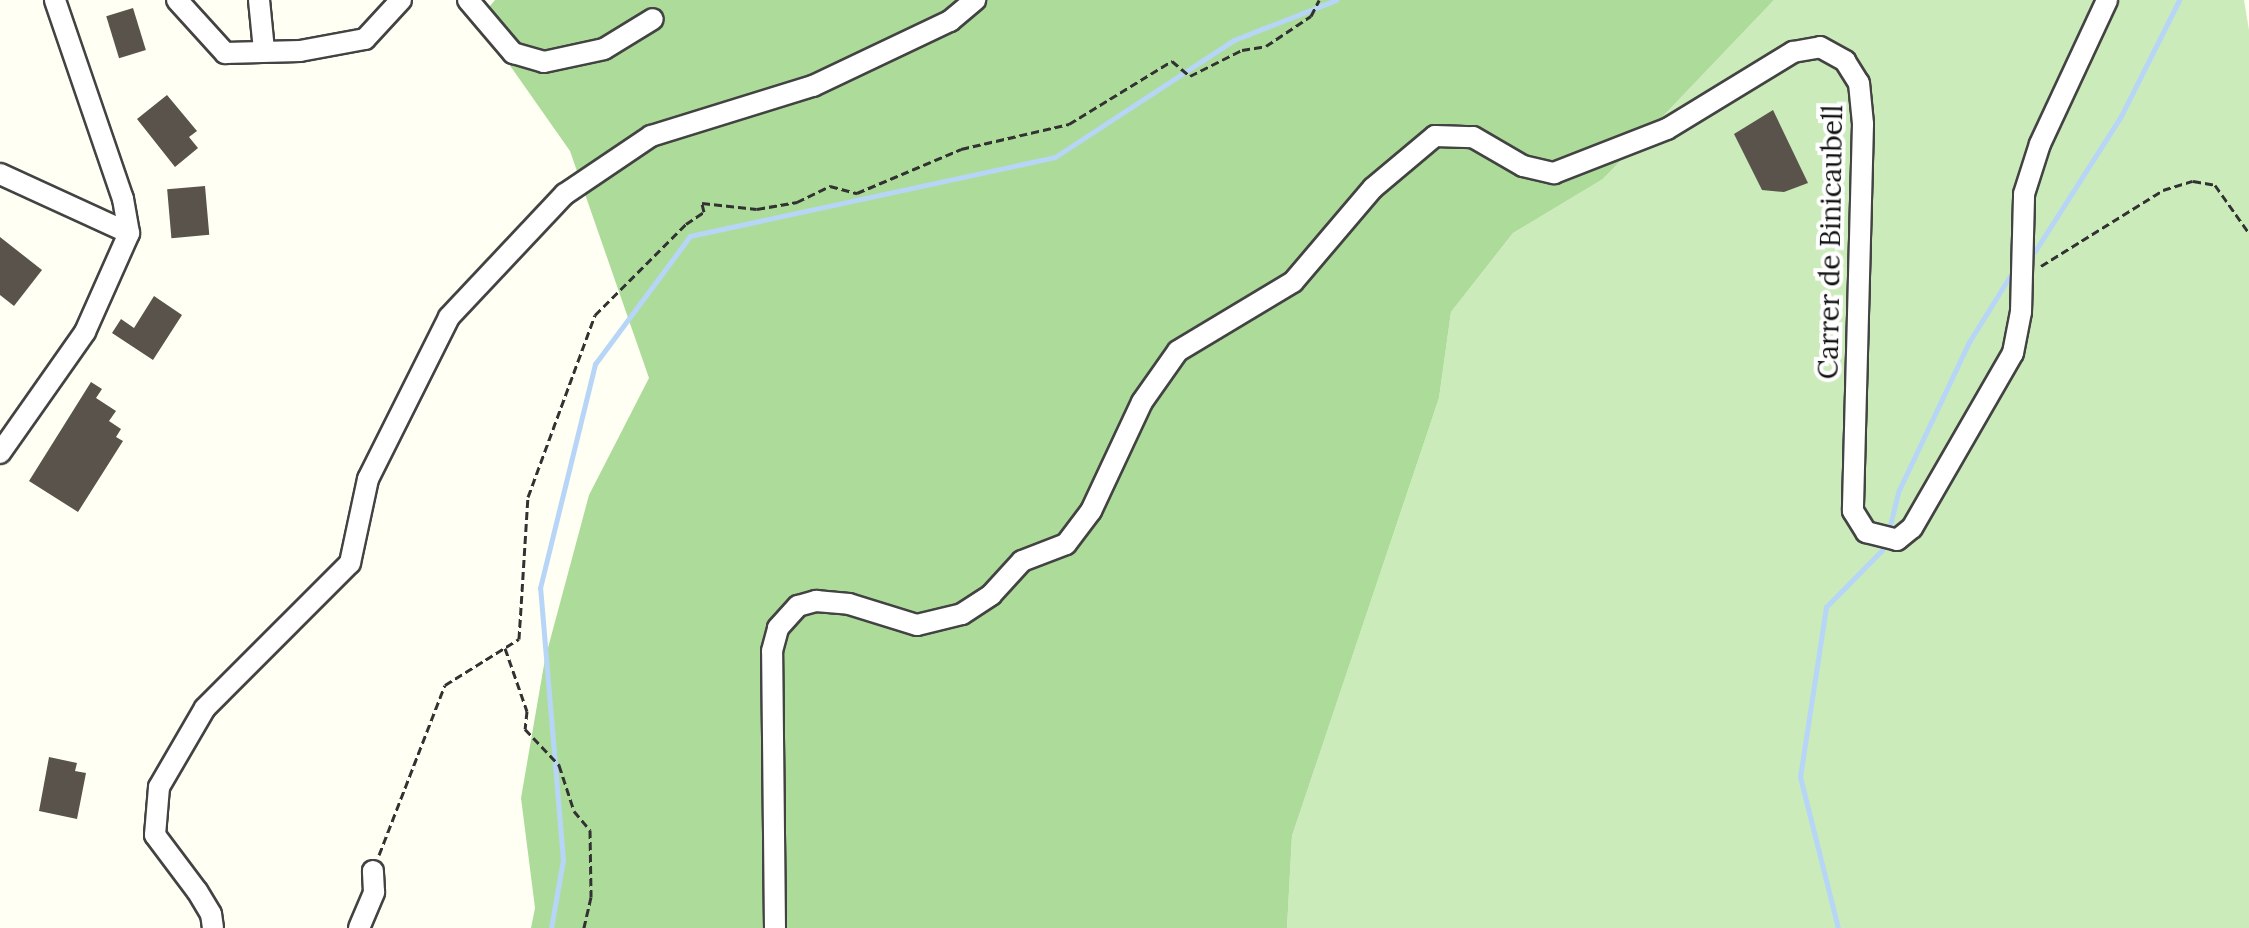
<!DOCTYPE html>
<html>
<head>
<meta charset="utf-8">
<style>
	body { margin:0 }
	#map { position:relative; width:2249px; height:928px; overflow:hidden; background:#fffff3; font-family:Lora,serif }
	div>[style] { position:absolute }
	.green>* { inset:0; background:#ccebbb }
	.forest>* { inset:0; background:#addc9a }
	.stream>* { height:5px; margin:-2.5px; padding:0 2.5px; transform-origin:2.5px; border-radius:2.5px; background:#b7d5f7 }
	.building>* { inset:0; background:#59534c; transform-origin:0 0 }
	.path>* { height:3px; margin-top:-1.5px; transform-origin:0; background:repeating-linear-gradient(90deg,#323232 0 8px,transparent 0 12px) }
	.roads { filter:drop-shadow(2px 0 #434343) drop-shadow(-2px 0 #434343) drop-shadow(0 2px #434343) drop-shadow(0 -2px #434343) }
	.minor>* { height:20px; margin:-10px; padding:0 10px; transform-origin:10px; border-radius:10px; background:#fff }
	span { translate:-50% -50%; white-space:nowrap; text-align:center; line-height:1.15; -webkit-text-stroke:8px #fff; paint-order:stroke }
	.street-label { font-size:28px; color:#101010 }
</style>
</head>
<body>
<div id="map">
	<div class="green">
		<i style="clip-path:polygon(1774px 0,2244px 0,2249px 30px,2249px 928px,1287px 928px,1292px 836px,1439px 398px,1451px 312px,1513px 233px,1603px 179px)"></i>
	</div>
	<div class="forest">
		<i style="clip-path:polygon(495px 0,1774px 0,1603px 179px,1513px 233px,1451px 312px,1439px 398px,1292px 836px,1287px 928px,531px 928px,535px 908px,521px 798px,545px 659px,589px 495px,649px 378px,570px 151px,478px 20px)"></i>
	</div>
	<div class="stream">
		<i style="left:2035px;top:251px;width:160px;rotate:-57.5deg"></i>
		<i style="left:2121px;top:116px;width:130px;rotate:-63.4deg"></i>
		<i style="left:1890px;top:525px;width:36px;rotate:-76deg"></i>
		<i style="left:1899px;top:490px;width:164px;rotate:-64.7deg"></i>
		<i style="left:1969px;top:342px;width:78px;rotate:-58.2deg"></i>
		<i style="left:551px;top:928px;width:69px;rotate:-80deg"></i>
		<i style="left:563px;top:860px;width:273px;rotate:-94.8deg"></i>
		<i style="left:540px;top:588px;width:231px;rotate:-76.2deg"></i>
		<i style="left:595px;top:364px;width:159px;rotate:-53.4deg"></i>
		<i style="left:690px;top:236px;width:373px;rotate:-12.2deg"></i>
		<i style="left:1055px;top:157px;width:214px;rotate:-33.2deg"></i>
		<i style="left:1234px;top:40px;width:110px;rotate:-21.4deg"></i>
		<i style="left:1838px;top:928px;width:156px;rotate:-104.1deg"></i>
		<i style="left:1800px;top:777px;width:172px;rotate:-81.3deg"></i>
		<i style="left:1826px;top:607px;width:80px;rotate:-45.5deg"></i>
	</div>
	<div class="building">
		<i style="left:133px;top:8px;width:44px;height:28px;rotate:73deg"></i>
		<i style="clip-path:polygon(167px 95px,197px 131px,189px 137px,198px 148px,175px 167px,137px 119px)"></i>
		<i style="clip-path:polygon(1773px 110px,1808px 183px,1784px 192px,1762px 190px,1734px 134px)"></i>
		<i style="left:205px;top:186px;width:49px;height:38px;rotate:85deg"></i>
		<i style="clip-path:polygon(0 237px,42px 270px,14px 306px,0 295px)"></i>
		<i style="clip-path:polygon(154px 296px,182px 315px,153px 360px,112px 333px,121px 319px,134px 328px)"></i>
		<i style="clip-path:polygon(91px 382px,102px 389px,96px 398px,116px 411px,109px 421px,121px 429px,116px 437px,123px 441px,78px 512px,29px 481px)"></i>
		<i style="clip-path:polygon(49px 757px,77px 763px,75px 771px,86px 773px,77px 819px,39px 811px)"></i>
	</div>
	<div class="path">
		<i style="left:2041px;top:266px;width:144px;rotate:-31.9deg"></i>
		<i style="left:2163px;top:190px;width:31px;rotate:-17deg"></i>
		<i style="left:2193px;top:181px;width:22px;rotate:10deg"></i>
		<i style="left:2215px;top:185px;width:59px;rotate:54.7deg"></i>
		<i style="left:505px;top:648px;width:67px;rotate:70.8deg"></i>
		<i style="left:527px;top:711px;width:18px;rotate:96deg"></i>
		<i style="left:525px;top:729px;width:50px;rotate:46.6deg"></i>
		<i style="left:559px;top:765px;width:48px;rotate:71.9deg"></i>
		<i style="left:574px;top:811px;width:25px;rotate:50deg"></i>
		<i style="left:590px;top:830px;width:67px;rotate:89.1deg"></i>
		<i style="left:591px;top:897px;width:32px;rotate:103deg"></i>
		<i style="left:379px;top:855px;width:182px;rotate:-68.8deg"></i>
		<i style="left:445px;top:685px;width:87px;rotate:-31.9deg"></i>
		<i style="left:519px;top:639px;width:142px;rotate:-86.4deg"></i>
		<i style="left:528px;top:497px;width:194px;rotate:-69.8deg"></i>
		<i style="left:595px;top:315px;width:129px;rotate:-45deg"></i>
		<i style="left:686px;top:224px;width:22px;rotate:-34deg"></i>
		<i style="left:704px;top:212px;width:9px;rotate:-103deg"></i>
		<i style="left:702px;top:203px;width:55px;rotate:6.2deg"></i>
		<i style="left:757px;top:209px;width:41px;rotate:-9.9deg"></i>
		<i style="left:797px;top:202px;width:37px;rotate:-26deg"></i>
		<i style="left:830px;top:186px;width:28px;rotate:15deg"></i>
		<i style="left:857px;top:193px;width:113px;rotate:-22.9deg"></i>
		<i style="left:961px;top:149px;width:111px;rotate:-13deg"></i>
		<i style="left:1069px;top:124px;width:121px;rotate:-31.5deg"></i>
		<i style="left:1172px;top:61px;width:23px;rotate:40deg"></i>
		<i style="left:1190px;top:76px;width:58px;rotate:-26.6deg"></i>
		<i style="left:1242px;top:50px;width:24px;rotate:-9deg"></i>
		<i style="left:1266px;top:46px;width:54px;rotate:-33.7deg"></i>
		<i style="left:1311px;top:16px;width:18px;rotate:-63deg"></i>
	</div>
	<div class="roads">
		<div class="minor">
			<i style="left:177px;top:0;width:72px;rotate:47.8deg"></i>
			<i style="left:225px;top:53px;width:75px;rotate:-1.5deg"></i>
			<i style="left:300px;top:51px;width:66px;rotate:-10.5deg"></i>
			<i style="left:365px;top:39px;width:53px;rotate:-47.3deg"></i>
			<i style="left:259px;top:0;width:50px;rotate:84.3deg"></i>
			<i style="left:468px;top:0;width:70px;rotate:49.7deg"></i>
			<i style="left:513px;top:53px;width:32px;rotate:16deg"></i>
			<i style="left:544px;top:62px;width:61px;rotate:-12.2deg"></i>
			<i style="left:604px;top:49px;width:57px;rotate:-31.5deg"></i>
			<i style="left:0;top:174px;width:142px;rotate:24.6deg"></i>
			<i style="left:0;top:453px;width:148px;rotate:-54.9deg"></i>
			<i style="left:85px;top:332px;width:108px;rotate:-66deg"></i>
			<i style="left:129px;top:233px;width:35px;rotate:-100deg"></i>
			<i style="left:123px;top:199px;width:210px;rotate:-108.9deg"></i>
			<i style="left:213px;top:928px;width:14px;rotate:-98deg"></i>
			<i style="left:211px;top:914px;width:27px;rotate:-121deg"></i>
			<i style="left:197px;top:891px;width:70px;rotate:-126.9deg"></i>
			<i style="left:155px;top:835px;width:48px;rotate:-85.2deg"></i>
			<i style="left:159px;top:787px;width:91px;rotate:-59.8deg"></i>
			<i style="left:205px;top:708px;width:205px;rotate:-45deg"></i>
			<i style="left:350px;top:563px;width:86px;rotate:-77.9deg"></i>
			<i style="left:368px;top:479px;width:181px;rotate:-63.4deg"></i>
			<i style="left:449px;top:317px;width:169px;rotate:-46.7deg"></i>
			<i style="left:565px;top:194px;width:104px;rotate:-34deg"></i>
			<i style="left:651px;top:136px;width:170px;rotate:-17.2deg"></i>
			<i style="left:813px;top:86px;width:152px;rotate:-25.4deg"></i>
			<i style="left:950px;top:21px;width:33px;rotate:-40deg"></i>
			<i style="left:359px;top:928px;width:39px;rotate:-67deg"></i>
			<i style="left:374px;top:892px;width:21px;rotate:-93deg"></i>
			<i style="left:775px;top:928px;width:277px;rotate:-90.6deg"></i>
			<i style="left:772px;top:651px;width:24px;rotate:-75deg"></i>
			<i style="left:778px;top:628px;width:30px;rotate:-48deg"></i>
			<i style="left:798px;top:606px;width:19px;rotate:-16deg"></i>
			<i style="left:816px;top:601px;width:33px;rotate:5deg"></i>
			<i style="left:849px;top:604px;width:71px;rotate:17.2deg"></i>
			<i style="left:917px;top:625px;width:46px;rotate:-13.7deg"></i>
			<i style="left:962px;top:614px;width:35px;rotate:-33deg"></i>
			<i style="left:991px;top:595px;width:46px;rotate:-47.6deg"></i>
			<i style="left:1022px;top:561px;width:47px;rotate:-21.1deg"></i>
			<i style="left:1066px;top:544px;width:41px;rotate:-52.9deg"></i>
			<i style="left:1091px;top:511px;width:120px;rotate:-64.9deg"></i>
			<i style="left:1142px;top:402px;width:62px;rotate:-54.8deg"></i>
			<i style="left:1178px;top:351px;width:134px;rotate:-31deg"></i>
			<i style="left:1293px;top:282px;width:123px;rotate:-49.6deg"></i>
			<i style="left:1373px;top:188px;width:81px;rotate:-40deg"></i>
			<i style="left:1435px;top:136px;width:38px;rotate:2deg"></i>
			<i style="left:1473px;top:137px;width:58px;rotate:30.1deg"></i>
			<i style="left:1523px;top:166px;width:32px;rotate:13deg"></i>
			<i style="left:1554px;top:173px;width:121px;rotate:-21.3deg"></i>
			<i style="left:1667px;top:129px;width:148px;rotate:-31.4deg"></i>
			<i style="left:1793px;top:52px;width:27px;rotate:-10deg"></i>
			<i style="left:1820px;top:47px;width:29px;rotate:29deg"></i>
			<i style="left:1845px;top:61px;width:26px;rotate:58deg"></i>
			<i style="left:1859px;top:83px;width:41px;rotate:84.4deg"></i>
			<i style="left:1863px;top:124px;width:387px;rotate:91.5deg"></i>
			<i style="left:1853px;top:511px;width:25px;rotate:58deg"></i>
			<i style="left:1866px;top:532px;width:32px;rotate:14deg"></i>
			<i style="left:1897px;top:540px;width:19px;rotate:-39deg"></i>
			<i style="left:1912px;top:528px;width:202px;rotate:-60deg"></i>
			<i style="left:2013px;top:353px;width:42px;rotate:-79deg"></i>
			<i style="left:2021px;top:312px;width:118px;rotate:-88.5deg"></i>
			<i style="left:2024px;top:194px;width:52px;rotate:-72.3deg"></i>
			<i style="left:2040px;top:144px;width:159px;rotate:-65deg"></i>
		</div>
	</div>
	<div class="street-label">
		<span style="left:1830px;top:242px;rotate:-89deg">Carrer de Binicaubell</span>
	</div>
</div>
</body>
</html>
